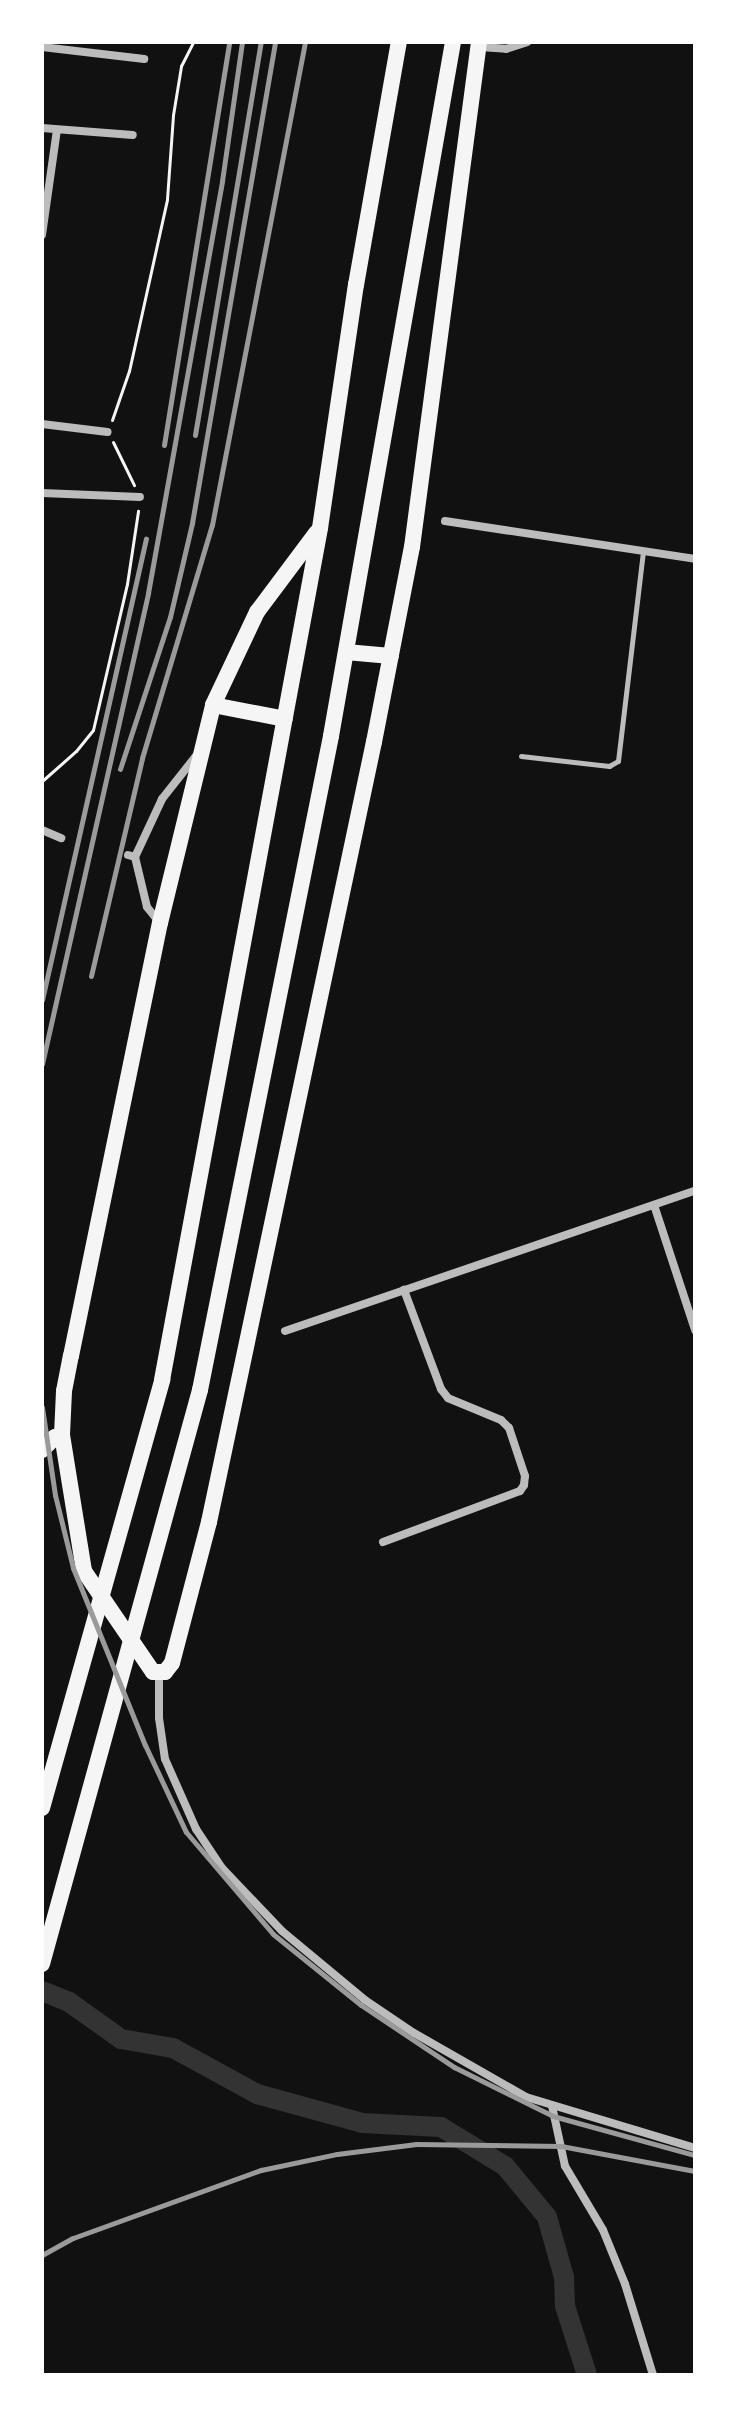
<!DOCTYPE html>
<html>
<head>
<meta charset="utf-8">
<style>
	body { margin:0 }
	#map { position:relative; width:737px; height:2417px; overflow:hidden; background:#111; font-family:"Titillium Web",sans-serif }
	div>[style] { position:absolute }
	.canal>* { height:20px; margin:-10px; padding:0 10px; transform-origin:10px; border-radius:10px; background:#333 }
	.path>* { height:3px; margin:-1.5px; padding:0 1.5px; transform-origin:1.5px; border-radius:1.5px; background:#f5f5f5 }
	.service>* { height:5px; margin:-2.5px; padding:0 2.5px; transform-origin:2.5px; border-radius:2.5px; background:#bcbcbc }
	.minor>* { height:8px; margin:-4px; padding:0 4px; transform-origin:4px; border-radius:4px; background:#bcbcbc }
	.trunk>* { height:16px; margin:-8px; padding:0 8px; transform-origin:8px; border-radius:8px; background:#f5f5f5 }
	.rail>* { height:5px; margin:-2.5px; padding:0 2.5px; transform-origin:2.5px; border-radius:2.5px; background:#9a9a9a }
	span { translate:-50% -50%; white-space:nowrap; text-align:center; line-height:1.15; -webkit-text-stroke:6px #fff; paint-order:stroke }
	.frame { position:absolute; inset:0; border:44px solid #fff; pointer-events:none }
</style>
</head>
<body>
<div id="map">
	<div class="canal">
		<i style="left:42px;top:1991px;width:29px;rotate:22deg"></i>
		<i style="left:69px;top:2002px;width:64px;rotate:35.4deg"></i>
		<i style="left:121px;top:2039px;width:53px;rotate:9.8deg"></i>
		<i style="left:173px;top:2048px;width:96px;rotate:28.7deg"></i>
		<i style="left:257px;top:2094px;width:109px;rotate:15.4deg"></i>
		<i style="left:362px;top:2123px;width:79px;rotate:2.9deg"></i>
		<i style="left:441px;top:2127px;width:75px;rotate:31.4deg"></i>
		<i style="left:505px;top:2166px;width:66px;rotate:50.5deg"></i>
		<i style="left:547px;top:2217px;width:62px;rotate:74.2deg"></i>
		<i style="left:564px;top:2277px;width:29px;rotate:88deg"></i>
		<i style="left:565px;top:2306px;width:72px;rotate:72.3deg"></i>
	</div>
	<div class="path">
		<i style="left:112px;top:420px;width:52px;rotate:-70.9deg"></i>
		<i style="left:129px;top:371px;width:176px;rotate:-77.5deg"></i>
		<i style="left:167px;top:199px;width:84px;rotate:-85.9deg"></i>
		<i style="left:173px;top:115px;width:50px;rotate:-80.7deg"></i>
		<i style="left:181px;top:66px;width:27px;rotate:-63deg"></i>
		<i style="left:113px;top:442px;width:48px;rotate:64deg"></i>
		<i style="left:42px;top:781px;width:45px;rotate:-41.4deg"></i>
		<i style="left:76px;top:751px;width:27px;rotate:-51deg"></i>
		<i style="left:93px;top:730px;width:150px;rotate:-76.9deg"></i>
		<i style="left:127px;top:584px;width:74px;rotate:-81.4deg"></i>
	</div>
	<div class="service">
		<i style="left:521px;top:756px;width:89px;rotate:6.5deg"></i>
		<i style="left:609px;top:766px;width:10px;rotate:-29deg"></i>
		<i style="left:618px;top:761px;width:211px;rotate:-83.2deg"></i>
	</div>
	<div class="minor">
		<i style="left:42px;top:47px;width:103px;rotate:6.7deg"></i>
		<i style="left:480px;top:47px;width:26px;rotate:4deg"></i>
		<i style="left:506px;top:49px;width:22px;rotate:-18deg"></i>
		<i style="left:42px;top:128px;width:91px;rotate:4.4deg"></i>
		<i style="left:42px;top:235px;width:106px;rotate:-81.9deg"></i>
		<i style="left:42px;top:424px;width:66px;rotate:6.9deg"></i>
		<i style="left:42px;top:493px;width:98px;rotate:2.3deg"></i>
		<i style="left:445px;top:521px;width:253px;rotate:8.6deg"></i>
		<i style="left:42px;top:830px;width:21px;rotate:23deg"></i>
		<i style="left:128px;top:855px;width:7px;rotate:16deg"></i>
		<i style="left:135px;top:857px;width:51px;rotate:76.5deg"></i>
		<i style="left:147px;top:907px;width:21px;rotate:51deg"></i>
		<i style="left:135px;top:857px;width:64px;rotate:-65deg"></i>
		<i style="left:162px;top:799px;width:55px;rotate:-51.7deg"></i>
		<i style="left:654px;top:1205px;width:132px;rotate:71.8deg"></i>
		<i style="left:285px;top:1331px;width:433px;rotate:-18.9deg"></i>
		<i style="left:383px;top:1542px;width:146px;rotate:-20.4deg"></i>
		<i style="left:520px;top:1491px;width:7px;rotate:-56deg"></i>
		<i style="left:524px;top:1485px;width:9px;rotate:-84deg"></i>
		<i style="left:525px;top:1476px;width:51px;rotate:-108.4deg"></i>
		<i style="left:509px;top:1428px;width:11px;rotate:-135deg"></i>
		<i style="left:501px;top:1420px;width:57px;rotate:-157.5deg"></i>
		<i style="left:448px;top:1398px;width:11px;rotate:-128deg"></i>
		<i style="left:441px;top:1389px;width:106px;rotate:-110.5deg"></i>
		<i style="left:159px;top:1673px;width:45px;rotate:90deg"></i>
		<i style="left:159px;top:1718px;width:41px;rotate:81.7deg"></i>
		<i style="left:165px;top:1759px;width:77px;rotate:66.1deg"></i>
		<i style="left:196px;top:1829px;width:47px;rotate:56.3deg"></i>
		<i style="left:222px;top:1868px;width:87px;rotate:46.4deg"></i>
		<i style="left:282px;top:1931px;width:108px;rotate:39.7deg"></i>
		<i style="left:365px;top:2000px;width:59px;rotate:34deg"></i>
		<i style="left:414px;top:2033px;width:129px;rotate:29.7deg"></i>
		<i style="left:526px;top:2097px;width:177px;rotate:16.8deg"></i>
		<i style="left:552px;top:2106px;width:61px;rotate:77.8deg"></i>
		<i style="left:565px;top:2166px;width:74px;rotate:59.3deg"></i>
		<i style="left:603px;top:2230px;width:58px;rotate:67.8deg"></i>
		<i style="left:625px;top:2284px;width:95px;rotate:72.9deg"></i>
	</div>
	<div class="trunk">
		<i style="left:346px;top:652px;width:45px;rotate:5.1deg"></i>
		<i style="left:213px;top:705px;width:73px;rotate:11deg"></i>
		<i style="left:62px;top:1435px;width:138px;rotate:80.8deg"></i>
		<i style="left:84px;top:1571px;width:122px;rotate:55.7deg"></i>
		<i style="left:153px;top:1672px;width:12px"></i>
		<i style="left:165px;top:1672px;width:11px;rotate:-52deg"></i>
		<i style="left:172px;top:1663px;width:146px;rotate:-75.3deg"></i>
		<i style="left:209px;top:1522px;width:797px;rotate:-78.06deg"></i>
		<i style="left:374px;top:742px;width:199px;rotate:-79deg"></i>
		<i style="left:412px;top:547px;width:509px;rotate:-82.44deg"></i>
		<i style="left:42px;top:1450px;width:18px;rotate:-45deg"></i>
		<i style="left:55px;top:1437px;width:7px;rotate:-16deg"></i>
		<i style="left:62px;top:1435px;width:44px;rotate:-87.4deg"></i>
		<i style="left:64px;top:1391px;width:36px;rotate:-79deg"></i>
		<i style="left:71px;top:1356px;width:442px;rotate:-78.4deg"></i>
		<i style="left:160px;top:923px;width:224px;rotate:-76.3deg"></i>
		<i style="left:213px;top:705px;width:103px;rotate:-64.7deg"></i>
		<i style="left:257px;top:612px;width:99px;rotate:-53.2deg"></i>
		<i style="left:42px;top:1808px;width:445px;rotate:-74.3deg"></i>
		<i style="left:162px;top:1380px;width:867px;rotate:-79.49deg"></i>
		<i style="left:320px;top:528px;width:246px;rotate:-81.6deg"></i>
		<i style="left:356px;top:285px;width:247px;rotate:-80deg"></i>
		<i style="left:42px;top:1964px;width:595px;rotate:-74.61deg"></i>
		<i style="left:200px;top:1390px;width:667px;rotate:-78.67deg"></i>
		<i style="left:331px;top:736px;width:705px;rotate:-80.03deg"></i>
	</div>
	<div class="rail">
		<i style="left:195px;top:435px;width:399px;rotate:-80.5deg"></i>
		<i style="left:164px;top:445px;width:408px;rotate:-80.8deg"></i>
		<i style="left:120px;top:769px;width:160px;rotate:-71.8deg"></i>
		<i style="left:170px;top:617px;width:97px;rotate:-76.8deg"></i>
		<i style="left:192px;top:523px;width:488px;rotate:-80.2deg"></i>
		<i style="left:91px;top:976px;width:224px;rotate:-76.8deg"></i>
		<i style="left:142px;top:758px;width:243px;rotate:-73.3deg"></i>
		<i style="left:212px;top:525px;width:492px;rotate:-79.1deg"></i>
		<i style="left:42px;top:1000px;width:473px;rotate:-77.3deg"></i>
		<i style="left:42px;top:1064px;width:483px;rotate:-77.3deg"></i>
		<i style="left:148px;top:593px;width:419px;rotate:-79.8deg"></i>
		<i style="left:222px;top:181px;width:140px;rotate:-81.8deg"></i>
		<i style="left:42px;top:1407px;width:89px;rotate:81.6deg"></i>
		<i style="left:55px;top:1495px;width:75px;rotate:76.1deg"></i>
		<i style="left:73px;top:1568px;width:191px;rotate:67.9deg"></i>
		<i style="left:145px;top:1745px;width:96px;rotate:64.8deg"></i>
		<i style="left:186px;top:1832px;width:134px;rotate:49.5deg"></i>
		<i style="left:273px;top:1934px;width:113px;rotate:38.9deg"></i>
		<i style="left:361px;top:2005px;width:112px;rotate:33.7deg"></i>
		<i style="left:454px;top:2067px;width:110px;rotate:26.3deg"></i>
		<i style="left:553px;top:2116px;width:147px;rotate:15.4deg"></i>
		<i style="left:42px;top:2255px;width:35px;rotate:-29deg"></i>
		<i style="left:73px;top:2238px;width:200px;rotate:-19.9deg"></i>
		<i style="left:261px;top:2170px;width:78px;rotate:-11.9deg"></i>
		<i style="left:337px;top:2154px;width:80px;rotate:-7.2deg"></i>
		<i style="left:416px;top:2144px;width:145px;rotate:0.8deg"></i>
		<i style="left:561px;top:2146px;width:136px;rotate:10.6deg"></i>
	</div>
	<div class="frame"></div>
</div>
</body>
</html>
